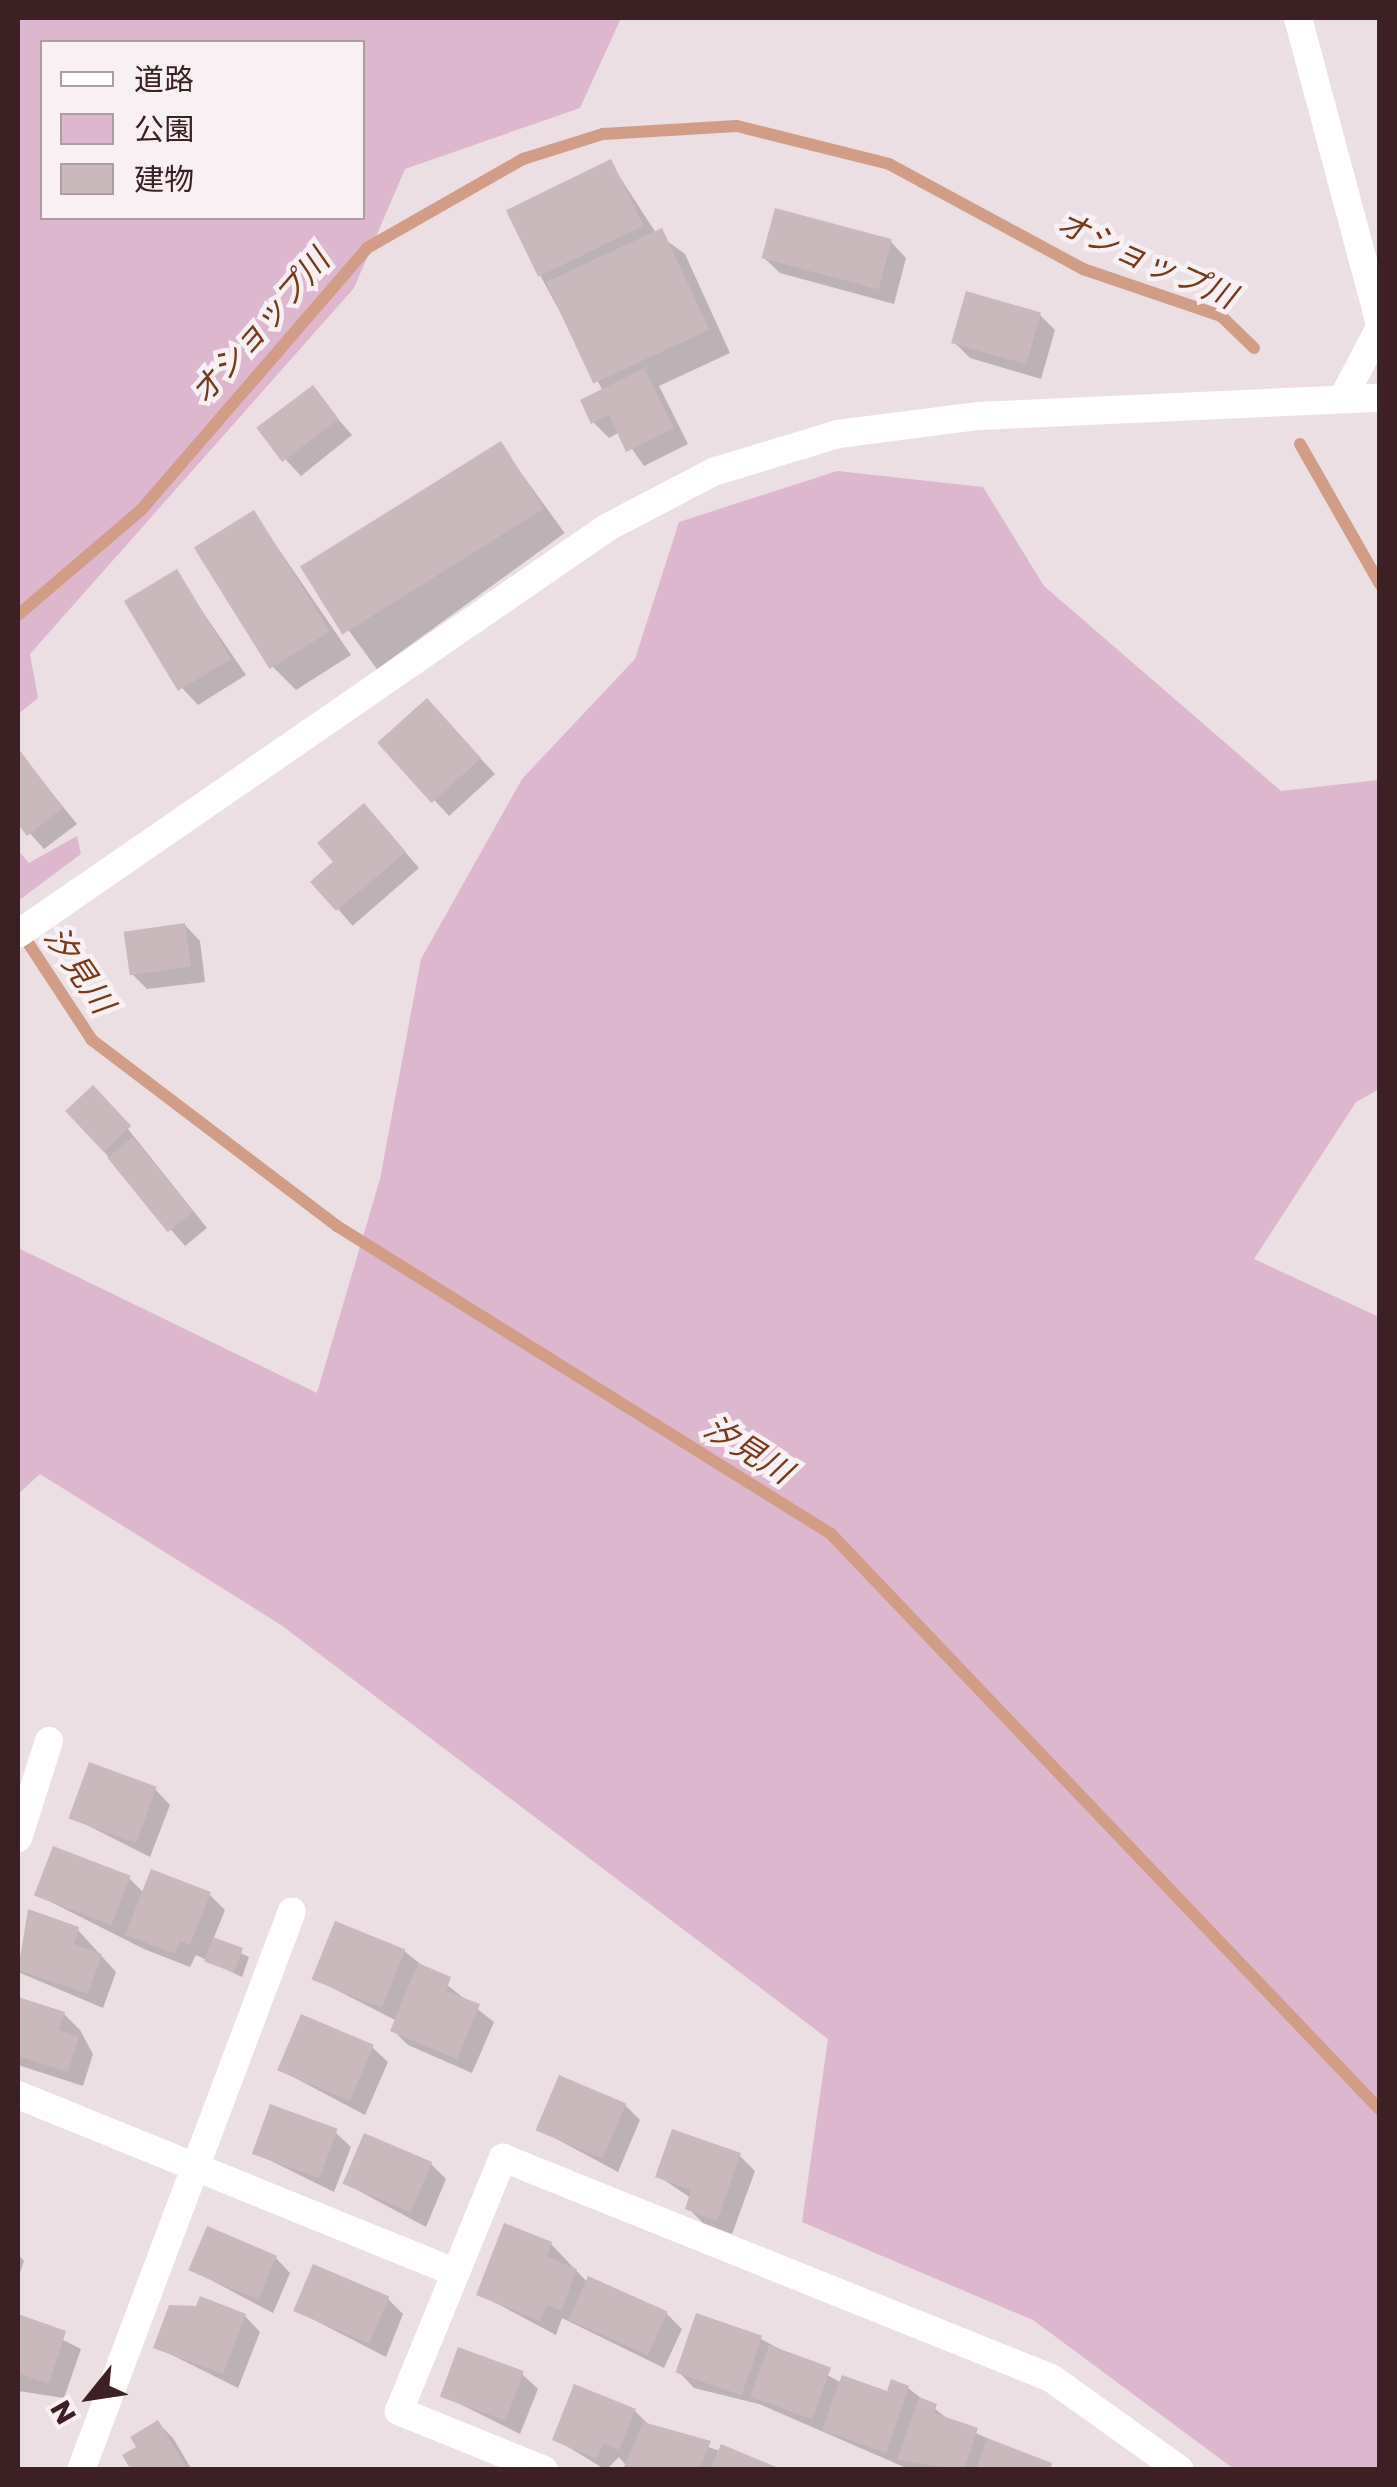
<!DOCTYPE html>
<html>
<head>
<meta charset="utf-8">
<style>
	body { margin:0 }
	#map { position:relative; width:1397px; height:2487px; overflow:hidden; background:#ebdfe3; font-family:Poppins,"Noto Sans JP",sans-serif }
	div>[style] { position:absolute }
	.green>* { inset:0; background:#ddb7cd }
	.shadow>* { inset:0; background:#0003; transform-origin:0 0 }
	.stream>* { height:12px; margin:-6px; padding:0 6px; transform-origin:6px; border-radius:6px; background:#d29d86 }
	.building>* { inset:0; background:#c9b8bc; transform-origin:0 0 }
	.minor>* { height:28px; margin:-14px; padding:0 14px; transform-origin:14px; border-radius:14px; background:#fff }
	span { translate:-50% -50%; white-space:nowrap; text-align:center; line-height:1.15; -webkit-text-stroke:9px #f8f0f3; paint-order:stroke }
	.water-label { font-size:32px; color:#783819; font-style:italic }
	.frame { position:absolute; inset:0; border:20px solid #3c2023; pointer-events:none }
	.legend { position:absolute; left:40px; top:40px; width:325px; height:180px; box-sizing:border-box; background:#f8f0f3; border:2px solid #ad9da0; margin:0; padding:12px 18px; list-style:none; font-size:30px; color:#3c2023 }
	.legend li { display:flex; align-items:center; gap:20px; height:50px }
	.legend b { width:50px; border:2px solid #ad9da0 }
	.north { position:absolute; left:40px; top:2347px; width:100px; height:100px; -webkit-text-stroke:8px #f8f0f3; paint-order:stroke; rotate:240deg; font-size:28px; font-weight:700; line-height:40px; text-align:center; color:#3c2023 }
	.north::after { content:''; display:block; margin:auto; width:35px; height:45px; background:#3c2023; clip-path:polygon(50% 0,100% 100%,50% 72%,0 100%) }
</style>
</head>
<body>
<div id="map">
	<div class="green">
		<i style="clip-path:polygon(evenodd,18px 18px,621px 18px,580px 108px,405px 169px,354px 288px,30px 654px,38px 698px,18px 714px,18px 18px,42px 42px,362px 42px,362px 218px,42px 218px,42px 42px)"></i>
		<i style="clip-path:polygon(837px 471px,983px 487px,1044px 586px,1281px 791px,1379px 780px,1379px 1089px,1356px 1102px,1254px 1259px,1379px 1317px,1379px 2469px,1234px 2469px,1033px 2320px,802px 2222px,828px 2039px,281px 1625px,40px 1474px,18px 1494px,18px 1248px,317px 1393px,380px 1179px,421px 959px,522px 779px,635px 659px,679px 522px)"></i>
		<i style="clip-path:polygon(77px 836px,81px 854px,18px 901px,18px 850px,29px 863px)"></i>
	</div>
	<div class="shadow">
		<i style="clip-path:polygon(610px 162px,656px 233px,685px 254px,730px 353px,659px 386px,688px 444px,644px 466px,620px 432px,609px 438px,593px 422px,603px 391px,540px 275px)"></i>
		<i style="clip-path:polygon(891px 242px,906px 258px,894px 304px,780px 273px,764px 258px)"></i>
		<i style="clip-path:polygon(1040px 315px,1055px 330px,1041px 379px,970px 358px,954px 342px)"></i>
		<i style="clip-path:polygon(312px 389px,352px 435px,301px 476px,286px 460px)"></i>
		<i style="left:500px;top:444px;width:110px;height:232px;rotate:54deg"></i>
		<i style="clip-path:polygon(254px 513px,351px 655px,296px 690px,273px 667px)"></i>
		<i style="clip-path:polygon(176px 573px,246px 675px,198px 705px,183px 689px)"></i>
		<i style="clip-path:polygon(442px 717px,495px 774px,449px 816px,382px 743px)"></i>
		<i style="clip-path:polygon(18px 751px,77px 824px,44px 849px,18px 820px)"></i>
		<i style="left:379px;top:822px;width:61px;height:88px;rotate:49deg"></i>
		<i style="clip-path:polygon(185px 925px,200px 941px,205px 982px,147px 989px,132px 974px)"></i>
		<i style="clip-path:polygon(108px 1104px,207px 1228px,185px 1246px,69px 1111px)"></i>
		<i style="clip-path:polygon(155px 1789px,170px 1805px,150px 1857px,71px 1817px)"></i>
		<i style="clip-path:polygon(129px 1878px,144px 1893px,209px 1894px,225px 1910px,213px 1940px,249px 1957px,242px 1977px,196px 1955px,190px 1967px,144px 1949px,37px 1895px)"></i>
		<i style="clip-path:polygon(30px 1913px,78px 1930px,116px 1972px,103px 2008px,18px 1972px)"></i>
		<i style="clip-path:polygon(404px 1951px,494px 2022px,472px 2073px,408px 2045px,393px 2030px,397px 2021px,315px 1979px)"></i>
		<i style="clip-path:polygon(18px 2000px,64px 2014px,80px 2030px,93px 2054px,83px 2086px,18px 2065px)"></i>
		<i style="clip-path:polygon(372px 2047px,388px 2062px,365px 2115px,280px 2070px)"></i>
		<i style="clip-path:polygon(625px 2105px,640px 2120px,618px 2172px,538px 2129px)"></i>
		<i style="clip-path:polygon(335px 2132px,351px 2147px,334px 2192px,255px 2153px)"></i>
		<i style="clip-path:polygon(740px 2156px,755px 2171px,732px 2234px,703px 2223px,688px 2208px,691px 2198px,658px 2176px)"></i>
		<i style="clip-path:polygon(431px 2164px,446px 2179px,426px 2227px,346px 2184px)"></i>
		<i style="clip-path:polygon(551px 2244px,588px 2283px,666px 2313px,682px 2329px,664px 2368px,562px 2318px,556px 2335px,479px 2294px)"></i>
		<i style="clip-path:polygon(18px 2254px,24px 2261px,18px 2278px)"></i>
		<i style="clip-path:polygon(275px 2257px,290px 2273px,273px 2313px,190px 2269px)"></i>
		<i style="clip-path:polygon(388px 2299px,403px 2314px,386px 2357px,297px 2311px)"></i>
		<i style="clip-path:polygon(245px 2316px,260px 2332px,238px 2388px,156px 2347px)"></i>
		<i style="clip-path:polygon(18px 2317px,81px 2349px,64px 2398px,18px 2391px)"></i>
		<i style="clip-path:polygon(761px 2339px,842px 2383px,888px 2394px,908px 2388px,952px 2422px,1056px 2470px,911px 2470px,759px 2404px,694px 2388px,679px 2372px)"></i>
		<i style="clip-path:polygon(522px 2374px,538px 2389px,520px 2434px,442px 2395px)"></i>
		<i style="clip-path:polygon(635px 2411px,651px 2427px,775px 2470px,630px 2470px,619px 2457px,606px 2470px,555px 2439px)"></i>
		<i style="clip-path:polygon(158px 2423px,173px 2438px,192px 2470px,133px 2470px)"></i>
	</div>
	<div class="stream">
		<i style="left:1300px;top:444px;width:161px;rotate:60.3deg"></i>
		<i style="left:18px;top:615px;width:163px;rotate:-40.5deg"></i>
		<i style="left:142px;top:509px;width:345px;rotate:-49.2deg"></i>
		<i style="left:367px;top:248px;width:180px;rotate:-29.7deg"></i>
		<i style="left:523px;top:159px;width:84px;rotate:-17.4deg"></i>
		<i style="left:603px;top:134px;width:134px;rotate:-3.4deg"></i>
		<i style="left:737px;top:126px;width:157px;rotate:14deg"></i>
		<i style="left:889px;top:164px;width:221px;rotate:28.4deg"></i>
		<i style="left:1083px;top:269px;width:146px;rotate:18.8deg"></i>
		<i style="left:1221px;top:316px;width:46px;rotate:44.1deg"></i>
		<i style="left:19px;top:929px;width:133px;rotate:56.7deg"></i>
		<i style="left:92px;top:1040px;width:308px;rotate:37.2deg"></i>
		<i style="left:337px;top:1226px;width:582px;rotate:31.94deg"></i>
		<i style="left:831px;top:1534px;width:796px;rotate:46.37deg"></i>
	</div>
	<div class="building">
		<i style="left:611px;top:159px;width:74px;height:117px;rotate:64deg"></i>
		<i style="left:775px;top:208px;width:121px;height:52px;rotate:15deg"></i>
		<i style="left:662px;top:228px;width:112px;height:128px;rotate:65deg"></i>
		<i style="left:966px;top:291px;width:78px;height:54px;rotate:16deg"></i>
		<i style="clip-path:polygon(644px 368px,674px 428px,626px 452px,609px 415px,591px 424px,580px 400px)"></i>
		<i style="left:313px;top:385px;width:43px;height:71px;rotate:53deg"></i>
		<i style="left:501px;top:441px;width:80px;height:237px;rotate:58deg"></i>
		<i style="left:254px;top:510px;width:143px;height:71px;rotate:58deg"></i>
		<i style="left:177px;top:569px;width:105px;height:62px;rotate:59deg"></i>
		<i style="left:427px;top:698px;width:81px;height:67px;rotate:48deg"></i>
		<i style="clip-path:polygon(18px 748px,63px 808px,27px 836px,18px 824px)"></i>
		<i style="clip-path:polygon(364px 803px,406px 852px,336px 911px,310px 882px,333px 862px,317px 843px)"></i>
		<i style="left:185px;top:923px;width:44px;height:62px;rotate:82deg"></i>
		<i style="left:93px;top:1085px;width:56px;height:38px;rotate:47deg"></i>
		<i style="left:133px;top:1137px;width:96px;height:33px;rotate:51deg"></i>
		<i style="left:89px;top:1762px;width:72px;height:60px;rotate:20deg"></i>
		<i style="left:53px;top:1846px;width:83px;height:53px;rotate:21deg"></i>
		<i style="clip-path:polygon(151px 1869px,211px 1892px,190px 1945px,180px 1941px,175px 1954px,125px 1935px)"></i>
		<i style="clip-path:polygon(28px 1909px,79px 1927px,74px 1945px,102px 1954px,88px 1994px,18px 1970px)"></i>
		<i style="left:335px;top:1921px;width:76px;height:63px;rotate:22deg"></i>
		<i style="left:213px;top:1937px;width:32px;height:26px;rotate:20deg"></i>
		<i style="clip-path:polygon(418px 1963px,451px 1977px,446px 1991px,480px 2004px,457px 2059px,390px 2031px)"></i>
		<i style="clip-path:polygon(18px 1997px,65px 2012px,59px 2030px,79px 2037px,68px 2072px,18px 2056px)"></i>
		<i style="left:301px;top:2014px;width:79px;height:61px;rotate:23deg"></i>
		<i style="left:559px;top:2075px;width:73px;height:60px;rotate:23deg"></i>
		<i style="left:270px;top:2104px;width:72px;height:53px;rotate:20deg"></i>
		<i style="clip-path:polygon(672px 2129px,741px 2153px,717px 2221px,685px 2209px,691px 2190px,655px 2177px)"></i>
		<i style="left:364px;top:2133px;width:74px;height:55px;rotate:23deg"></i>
		<i style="clip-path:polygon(504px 2223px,552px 2242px,547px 2257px,577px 2269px,561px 2311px,547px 2305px,540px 2321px,476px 2295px)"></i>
		<i style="left:207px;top:2226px;width:76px;height:48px;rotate:23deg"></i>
		<i style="left:313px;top:2264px;width:83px;height:51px;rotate:23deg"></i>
		<i style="left:588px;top:2276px;width:87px;height:48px;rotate:24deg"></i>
		<i style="clip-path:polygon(200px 2296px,246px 2314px,223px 2374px,153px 2348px,169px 2305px,196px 2306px)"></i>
		<i style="left:696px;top:2313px;width:70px;height:63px;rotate:19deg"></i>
		<i style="clip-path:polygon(18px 2314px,66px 2331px,49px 2384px,21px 2374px,18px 2383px)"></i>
		<i style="left:769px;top:2345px;width:66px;height:55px;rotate:20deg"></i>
		<i style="left:458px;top:2347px;width:70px;height:53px;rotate:20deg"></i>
		<i style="clip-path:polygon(842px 2375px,887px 2391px,891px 2379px,909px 2386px,886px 2453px,822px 2430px)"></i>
		<i style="clip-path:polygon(574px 2384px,636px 2409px,619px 2450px,603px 2443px,597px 2459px,552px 2440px)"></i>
		<i style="clip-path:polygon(919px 2397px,937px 2404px,934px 2413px,978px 2428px,964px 2470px,897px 2460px)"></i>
		<i style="clip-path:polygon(158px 2420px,188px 2470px,131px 2470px,122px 2455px,136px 2447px,130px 2437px)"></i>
		<i style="clip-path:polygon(643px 2422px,711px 2441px,699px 2470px,624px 2467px)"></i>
		<i style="clip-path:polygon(987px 2438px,1052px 2463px,1050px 2470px,976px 2470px)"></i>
		<i style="clip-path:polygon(721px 2444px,781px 2469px,781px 2470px,710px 2470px)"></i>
	</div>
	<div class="minor">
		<i style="left:1298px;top:18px;width:317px;rotate:75deg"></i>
		<i style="left:1344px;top:396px;width:78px;rotate:-62.4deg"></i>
		<i style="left:18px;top:934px;width:717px;rotate:-34.6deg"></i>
		<i style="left:608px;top:527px;width:119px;rotate:-27.6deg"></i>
		<i style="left:713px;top:472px;width:131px;rotate:-16.9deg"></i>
		<i style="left:838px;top:434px;width:142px;rotate:-7.3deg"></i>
		<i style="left:979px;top:416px;width:401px;rotate:-2.6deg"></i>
		<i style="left:18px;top:1838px;width:102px;rotate:-72.3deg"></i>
		<i style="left:18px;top:2095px;width:466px;rotate:22.1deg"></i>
		<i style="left:81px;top:2470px;width:597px;rotate:-69.32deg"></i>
		<i style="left:544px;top:2470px;width:157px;rotate:-157.9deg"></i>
		<i style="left:399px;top:2411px;width:274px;rotate:-67.7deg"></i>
		<i style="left:503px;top:2158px;width:591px;rotate:21.87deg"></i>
		<i style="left:1051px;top:2378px;width:158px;rotate:35.5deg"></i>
	</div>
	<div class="water-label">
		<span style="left:1146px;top:260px;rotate:24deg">オショップ川</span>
		<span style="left:260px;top:327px;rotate:-49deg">オショップ川</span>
		<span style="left:79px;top:970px;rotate:56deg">汐見川</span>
		<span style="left:748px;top:1450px;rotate:32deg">汐見川</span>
	</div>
	<div class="frame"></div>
	<ul class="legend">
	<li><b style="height:12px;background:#fff"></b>道路</li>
	<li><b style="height:28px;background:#ddb7cd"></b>公園</li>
	<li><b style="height:28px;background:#c9b8bc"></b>建物</li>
	</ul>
	<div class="north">N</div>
</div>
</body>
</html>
